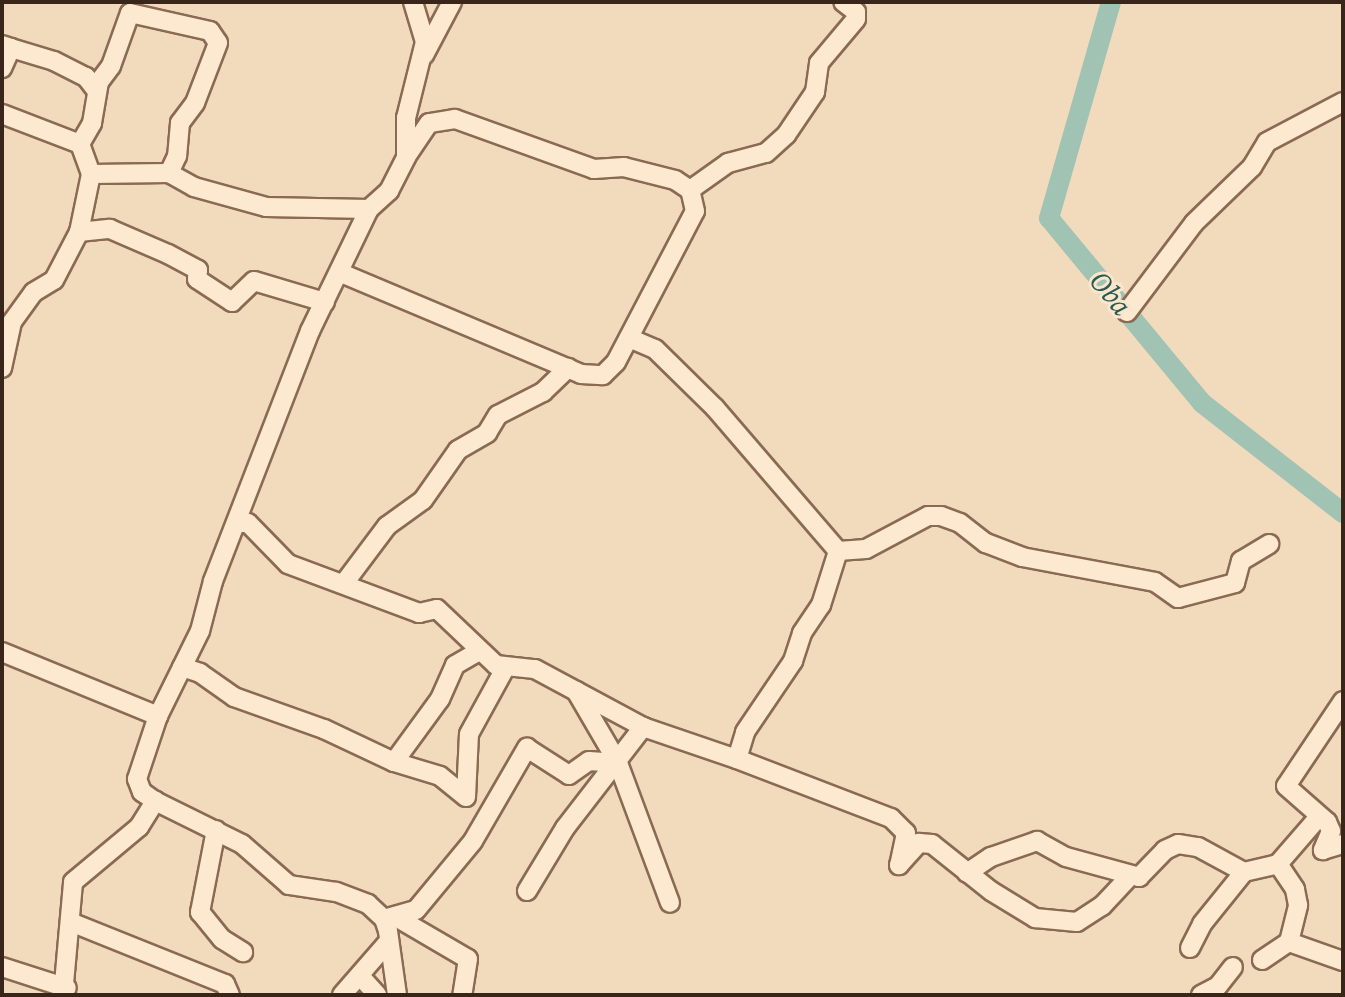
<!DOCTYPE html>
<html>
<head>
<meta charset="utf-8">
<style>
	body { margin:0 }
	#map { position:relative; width:1345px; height:997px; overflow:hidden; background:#f2dbbc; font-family:"Source Serif 4",serif }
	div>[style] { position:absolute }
	.river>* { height:20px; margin:-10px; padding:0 10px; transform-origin:10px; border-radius:10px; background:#a1c3b4 }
	.roads { filter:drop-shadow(2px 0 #8b6a54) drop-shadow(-2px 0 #8b6a54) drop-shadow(0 2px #8b6a54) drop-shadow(0 -2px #8b6a54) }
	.minor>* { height:18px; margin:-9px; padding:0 9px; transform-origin:9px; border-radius:9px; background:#fce9d0 }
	span { translate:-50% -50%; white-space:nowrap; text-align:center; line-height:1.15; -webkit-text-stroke:6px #f9e6cd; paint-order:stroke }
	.water-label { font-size:28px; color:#285a50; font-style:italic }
	.frame { position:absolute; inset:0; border:4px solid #39251a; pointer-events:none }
</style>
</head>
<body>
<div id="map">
	<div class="river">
		<i style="left:1111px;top:2px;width:225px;rotate:106deg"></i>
		<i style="left:1049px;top:218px;width:240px;rotate:50.4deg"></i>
		<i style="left:1202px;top:403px;width:179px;rotate:38deg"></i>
	</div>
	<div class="roads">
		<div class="minor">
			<i style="left:2px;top:45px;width:9px;rotate:18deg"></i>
			<i style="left:11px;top:48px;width:22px;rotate:114deg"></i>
			<i style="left:11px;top:48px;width:45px;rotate:16.8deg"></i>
			<i style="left:54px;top:61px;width:36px;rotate:27deg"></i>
			<i style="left:86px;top:77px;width:16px;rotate:52deg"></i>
			<i style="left:424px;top:55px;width:60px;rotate:-62.2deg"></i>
			<i style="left:2px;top:114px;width:84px;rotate:21deg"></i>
			<i style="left:91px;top:174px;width:78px;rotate:-0.7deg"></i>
			<i style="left:169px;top:173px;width:29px;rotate:29deg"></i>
			<i style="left:194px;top:187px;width:75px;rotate:15.5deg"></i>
			<i style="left:266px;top:207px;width:103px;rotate:1.1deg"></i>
			<i style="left:690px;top:190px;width:47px;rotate:-35.4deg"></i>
			<i style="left:728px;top:163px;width:39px;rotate:-15deg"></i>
			<i style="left:766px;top:153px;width:27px;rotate:-42deg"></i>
			<i style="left:786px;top:135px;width:52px;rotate:-56deg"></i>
			<i style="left:815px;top:92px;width:29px;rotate:-82deg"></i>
			<i style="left:819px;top:63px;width:57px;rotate:-49.9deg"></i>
			<i style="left:856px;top:19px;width:7px;rotate:-90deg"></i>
			<i style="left:856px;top:12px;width:16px;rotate:-142deg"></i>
			<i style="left:79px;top:232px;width:31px;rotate:-6deg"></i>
			<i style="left:110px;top:229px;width:63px;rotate:23.3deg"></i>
			<i style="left:168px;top:254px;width:34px;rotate:28deg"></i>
			<i style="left:198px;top:270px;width:9px;rotate:96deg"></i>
			<i style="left:197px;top:279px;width:42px;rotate:33.3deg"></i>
			<i style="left:232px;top:302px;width:30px;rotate:-44deg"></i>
			<i style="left:254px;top:281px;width:74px;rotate:16.5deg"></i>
			<i style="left:341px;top:273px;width:260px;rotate:22.8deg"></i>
			<i style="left:581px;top:374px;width:22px;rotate:3deg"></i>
			<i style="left:603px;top:375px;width:18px;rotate:-45deg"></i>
			<i style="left:616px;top:362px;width:170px;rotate:-62.4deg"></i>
			<i style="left:695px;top:211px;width:22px;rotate:-103deg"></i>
			<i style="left:690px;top:190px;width:18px;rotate:-146deg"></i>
			<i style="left:675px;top:180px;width:53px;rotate:-165.7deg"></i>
			<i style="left:624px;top:167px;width:30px;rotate:176deg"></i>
			<i style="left:594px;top:169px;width:148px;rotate:-160.2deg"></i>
			<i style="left:455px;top:119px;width:26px;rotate:171deg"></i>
			<i style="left:429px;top:123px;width:41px;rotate:124.1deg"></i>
			<i style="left:1127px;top:312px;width:111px;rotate:-53deg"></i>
			<i style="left:1194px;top:223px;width:81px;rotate:-44deg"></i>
			<i style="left:1252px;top:167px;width:29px;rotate:-59deg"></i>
			<i style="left:1267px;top:142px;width:86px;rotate:-27.8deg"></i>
			<i style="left:629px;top:338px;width:28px;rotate:23deg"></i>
			<i style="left:655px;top:349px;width:84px;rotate:44.5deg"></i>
			<i style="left:715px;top:408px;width:189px;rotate:49.3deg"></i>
			<i style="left:2px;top:368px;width:47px;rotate:-77.7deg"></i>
			<i style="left:12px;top:322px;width:37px;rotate:-54deg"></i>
			<i style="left:34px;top:292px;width:23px;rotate:-31deg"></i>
			<i style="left:54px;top:280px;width:54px;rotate:-62.5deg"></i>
			<i style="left:79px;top:232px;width:59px;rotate:-78.3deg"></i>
			<i style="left:91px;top:174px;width:32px;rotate:-110deg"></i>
			<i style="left:80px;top:144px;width:24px;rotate:-60deg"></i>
			<i style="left:92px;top:123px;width:42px;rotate:-80.3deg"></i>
			<i style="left:99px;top:82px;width:20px;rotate:-53deg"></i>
			<i style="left:111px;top:66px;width:56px;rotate:-70.3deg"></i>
			<i style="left:130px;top:13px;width:82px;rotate:12.7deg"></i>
			<i style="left:210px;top:31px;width:14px;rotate:56deg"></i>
			<i style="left:218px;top:43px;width:64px;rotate:111deg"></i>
			<i style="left:195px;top:103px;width:25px;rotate:127deg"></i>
			<i style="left:180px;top:123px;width:33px;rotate:95deg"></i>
			<i style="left:177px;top:156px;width:19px;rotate:115deg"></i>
			<i style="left:236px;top:523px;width:12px"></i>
			<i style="left:248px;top:523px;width:57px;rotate:45.7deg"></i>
			<i style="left:288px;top:564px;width:140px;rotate:20.5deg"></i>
			<i style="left:419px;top:613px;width:18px;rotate:-13deg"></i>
			<i style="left:437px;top:609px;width:81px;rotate:43.5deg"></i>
			<i style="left:496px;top:665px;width:39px;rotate:6deg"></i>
			<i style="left:535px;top:669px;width:47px;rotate:28.2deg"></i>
			<i style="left:576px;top:691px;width:83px;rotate:59.7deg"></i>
			<i style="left:618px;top:763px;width:149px;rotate:69.6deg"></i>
			<i style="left:345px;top:582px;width:70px;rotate:-53.1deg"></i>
			<i style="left:387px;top:526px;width:44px;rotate:-35.8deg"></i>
			<i style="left:423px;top:500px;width:61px;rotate:-55deg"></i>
			<i style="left:458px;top:450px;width:34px;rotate:-30deg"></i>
			<i style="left:487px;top:433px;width:21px;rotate:-59deg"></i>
			<i style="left:498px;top:415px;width:51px;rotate:-27.1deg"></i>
			<i style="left:543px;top:392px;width:35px;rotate:-44deg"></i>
			<i style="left:2px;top:652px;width:169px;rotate:22.3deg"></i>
			<i style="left:182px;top:667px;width:19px;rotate:18deg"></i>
			<i style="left:200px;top:673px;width:42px;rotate:35.2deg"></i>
			<i style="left:234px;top:697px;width:96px;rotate:19.6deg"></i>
			<i style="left:324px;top:729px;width:77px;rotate:25.2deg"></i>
			<i style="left:394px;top:762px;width:78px;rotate:-53.9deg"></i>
			<i style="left:440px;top:699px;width:37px;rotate:-66deg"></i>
			<i style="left:455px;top:665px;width:28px;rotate:-30deg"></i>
			<i style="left:576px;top:691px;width:76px;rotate:28.2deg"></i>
			<i style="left:643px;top:727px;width:99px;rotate:18.8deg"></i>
			<i style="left:737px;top:759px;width:28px;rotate:-73deg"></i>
			<i style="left:745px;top:732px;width:86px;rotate:-55.9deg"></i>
			<i style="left:793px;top:661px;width:29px;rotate:-72deg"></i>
			<i style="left:802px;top:633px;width:34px;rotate:-56deg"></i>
			<i style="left:821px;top:605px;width:57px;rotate:-72.5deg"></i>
			<i style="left:838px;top:551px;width:28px;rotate:-4deg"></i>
			<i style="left:866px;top:549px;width:70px;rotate:-28deg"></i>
			<i style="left:928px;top:516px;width:13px"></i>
			<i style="left:941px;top:516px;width:20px;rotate:20deg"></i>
			<i style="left:960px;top:523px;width:33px;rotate:38deg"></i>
			<i style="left:986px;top:543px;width:39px;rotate:21deg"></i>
			<i style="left:1022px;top:557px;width:135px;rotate:10.6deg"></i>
			<i style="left:1155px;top:582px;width:28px;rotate:35deg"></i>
			<i style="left:1178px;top:598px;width:59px;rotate:-14.7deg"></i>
			<i style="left:1235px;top:583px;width:23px;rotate:-75deg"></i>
			<i style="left:1241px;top:561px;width:33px;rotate:-31deg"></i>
			<i style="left:1343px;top:701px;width:102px;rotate:123.8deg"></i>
			<i style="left:1286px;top:786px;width:55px;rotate:41.3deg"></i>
			<i style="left:1327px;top:822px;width:10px;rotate:66deg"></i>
			<i style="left:1331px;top:831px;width:21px;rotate:113deg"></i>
			<i style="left:1323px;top:850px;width:21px;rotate:-17deg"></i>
			<i style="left:737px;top:759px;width:165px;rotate:21deg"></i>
			<i style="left:891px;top:818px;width:21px;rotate:45deg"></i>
			<i style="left:906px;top:833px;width:33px;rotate:102deg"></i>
			<i style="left:899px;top:865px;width:30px;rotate:-48deg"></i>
			<i style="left:919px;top:843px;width:13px;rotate:4deg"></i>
			<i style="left:932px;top:844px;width:75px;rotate:38.5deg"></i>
			<i style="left:991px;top:891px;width:52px;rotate:31.5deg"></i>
			<i style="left:1035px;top:918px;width:42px;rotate:5.4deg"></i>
			<i style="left:1077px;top:922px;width:30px;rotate:-33deg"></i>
			<i style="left:1102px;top:906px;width:42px;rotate:-46.9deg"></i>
			<i style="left:394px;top:762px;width:48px;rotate:16.9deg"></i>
			<i style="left:440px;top:776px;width:33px;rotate:39deg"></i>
			<i style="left:466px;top:797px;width:63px;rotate:-87.3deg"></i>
			<i style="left:469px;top:734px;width:73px;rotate:-61.3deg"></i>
			<i style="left:216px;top:830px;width:84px;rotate:101deg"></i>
			<i style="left:200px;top:912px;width:35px;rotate:51deg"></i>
			<i style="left:222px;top:939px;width:25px;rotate:32deg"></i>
			<i style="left:967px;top:873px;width:29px;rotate:-34deg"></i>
			<i style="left:991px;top:857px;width:49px;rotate:-19.2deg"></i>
			<i style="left:1037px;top:841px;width:33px;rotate:29deg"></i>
			<i style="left:1066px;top:857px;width:76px;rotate:15.3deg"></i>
			<i style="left:1139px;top:877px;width:37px;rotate:-46deg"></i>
			<i style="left:1165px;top:850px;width:14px;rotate:-25deg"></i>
			<i style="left:1178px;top:844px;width:20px;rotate:9deg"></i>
			<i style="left:1198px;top:847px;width:52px;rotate:28.5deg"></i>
			<i style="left:527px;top:891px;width:74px;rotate:-58.9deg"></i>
			<i style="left:565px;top:828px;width:128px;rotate:-52.3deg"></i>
			<i style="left:396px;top:917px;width:83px;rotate:30.3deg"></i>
			<i style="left:468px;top:959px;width:36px;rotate:99deg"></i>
			<i style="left:384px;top:919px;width:33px;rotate:-16deg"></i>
			<i style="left:416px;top:910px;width:89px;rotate:-50.4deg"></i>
			<i style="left:473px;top:841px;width:108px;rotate:-59.9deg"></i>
			<i style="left:527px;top:748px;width:50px;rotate:32.7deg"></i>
			<i style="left:569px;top:775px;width:24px;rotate:-35deg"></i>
			<i style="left:589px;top:761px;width:29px;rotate:4deg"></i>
			<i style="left:73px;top:923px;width:164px;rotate:21.9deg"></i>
			<i style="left:225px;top:984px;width:12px;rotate:66deg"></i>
			<i style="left:1289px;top:942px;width:57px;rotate:19.4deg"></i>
			<i style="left:1190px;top:948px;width:27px;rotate:-63deg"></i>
			<i style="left:1202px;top:924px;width:67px;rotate:-51.1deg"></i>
			<i style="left:1244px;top:872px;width:35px;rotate:-13deg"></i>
			<i style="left:1278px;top:864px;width:60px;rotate:-49.1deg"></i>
			<i style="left:1262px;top:960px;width:32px;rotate:-34deg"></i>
			<i style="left:1289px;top:942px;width:38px;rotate:-76deg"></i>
			<i style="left:1298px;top:905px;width:16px;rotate:-101deg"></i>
			<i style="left:1295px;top:889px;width:30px;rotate:-124deg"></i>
			<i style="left:2px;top:967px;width:68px;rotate:17.9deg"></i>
			<i style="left:361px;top:977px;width:24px;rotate:48deg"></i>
			<i style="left:63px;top:995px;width:113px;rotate:-84.9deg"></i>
			<i style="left:73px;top:882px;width:86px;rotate:-39.8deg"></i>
			<i style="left:139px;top:827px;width:31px;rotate:-58deg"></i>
			<i style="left:342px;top:995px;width:72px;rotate:-49deg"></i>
			<i style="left:397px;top:995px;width:65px;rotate:-98deg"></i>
			<i style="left:388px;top:931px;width:13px;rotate:-108deg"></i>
			<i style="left:384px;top:919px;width:22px;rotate:-137deg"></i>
			<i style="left:368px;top:904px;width:34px;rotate:-159deg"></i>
			<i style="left:336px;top:892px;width:48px;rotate:-171.5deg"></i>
			<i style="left:289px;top:885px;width:62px;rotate:-138.9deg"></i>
			<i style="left:242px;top:844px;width:97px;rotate:-153.7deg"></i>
			<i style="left:155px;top:801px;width:16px;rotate:-145deg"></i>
			<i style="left:142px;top:792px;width:14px;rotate:-111deg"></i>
			<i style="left:137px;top:779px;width:66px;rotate:-71.6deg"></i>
			<i style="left:158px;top:716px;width:95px;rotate:-63.7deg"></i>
			<i style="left:200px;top:631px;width:52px;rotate:-75.4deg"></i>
			<i style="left:213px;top:581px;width:268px;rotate:-68.8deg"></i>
			<i style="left:310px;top:331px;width:136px;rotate:-64.2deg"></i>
			<i style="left:369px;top:209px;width:27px;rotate:-42deg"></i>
			<i style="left:389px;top:191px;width:38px;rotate:-63deg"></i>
			<i style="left:406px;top:157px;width:39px;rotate:-90deg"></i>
			<i style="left:406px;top:118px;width:78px;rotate:-76deg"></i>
			<i style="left:425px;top:42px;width:42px;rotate:-106.7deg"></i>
			<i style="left:1201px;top:995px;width:19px;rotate:-28deg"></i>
			<i style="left:1218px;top:986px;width:24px;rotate:-52deg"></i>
		</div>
	</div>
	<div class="water-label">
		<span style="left:1111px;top:293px;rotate:50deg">Oba</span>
	</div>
	<div class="frame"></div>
</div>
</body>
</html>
